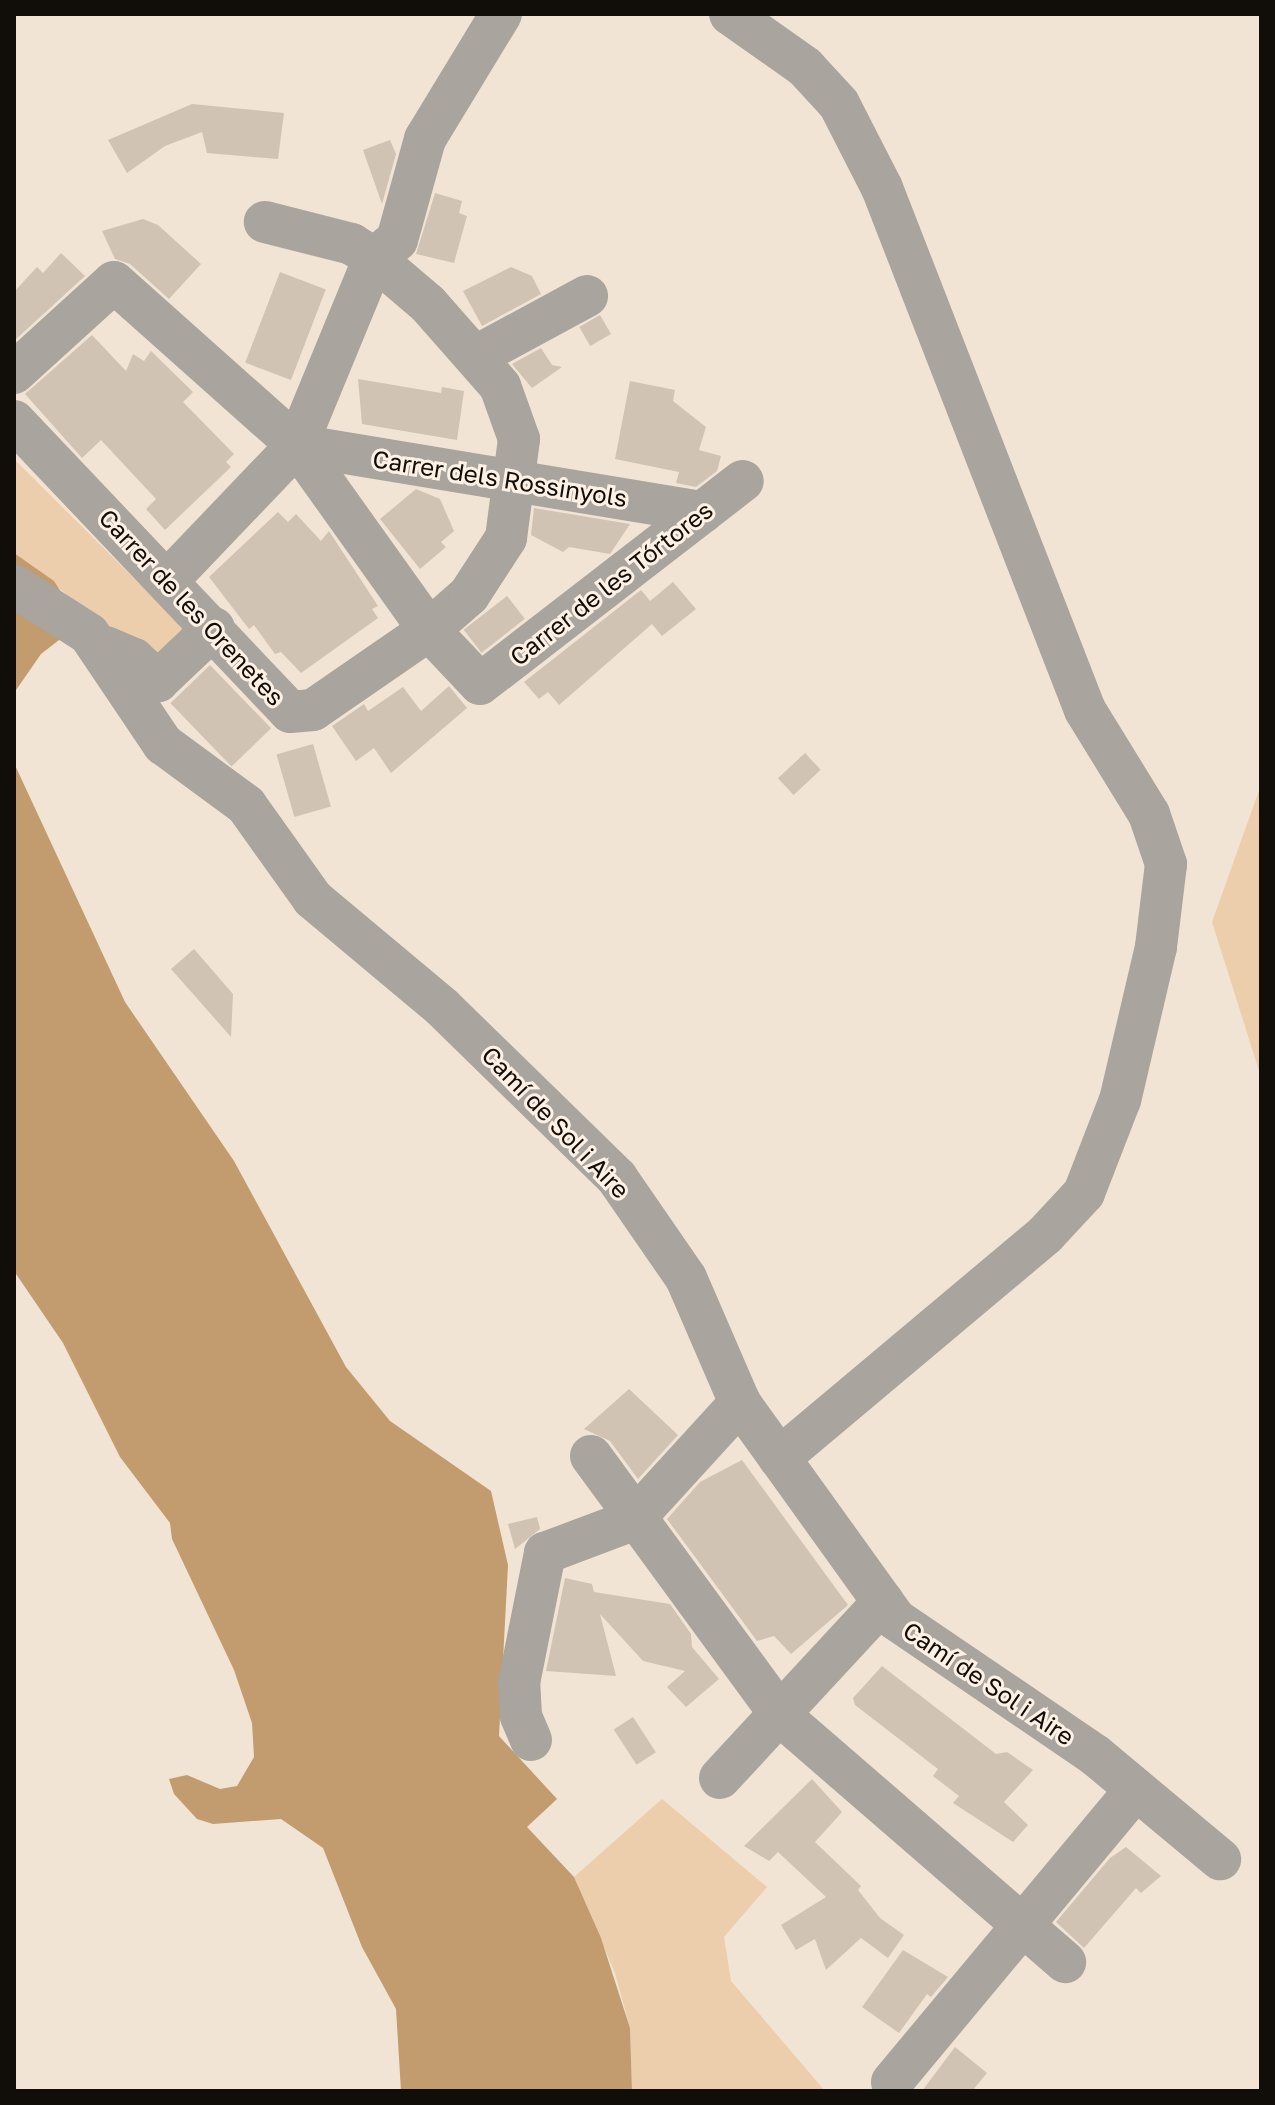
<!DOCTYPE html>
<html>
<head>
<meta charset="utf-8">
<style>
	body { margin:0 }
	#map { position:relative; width:1275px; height:2105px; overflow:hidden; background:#f2e4d4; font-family:"Golos Text",sans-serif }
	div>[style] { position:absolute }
	.green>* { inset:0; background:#eccdac }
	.forest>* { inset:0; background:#c29b6e }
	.building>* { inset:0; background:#d0c3b4; transform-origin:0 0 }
	.minor>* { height:42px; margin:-21px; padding:0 21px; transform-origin:21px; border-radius:21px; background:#a9a49d }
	span { translate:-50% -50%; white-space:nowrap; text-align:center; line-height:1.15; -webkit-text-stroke:6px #fdf1e5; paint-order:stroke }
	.street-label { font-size:24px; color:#110d08 }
	.frame { position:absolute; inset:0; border:16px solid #110d08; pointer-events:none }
</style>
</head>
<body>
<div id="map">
	<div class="green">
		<i style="clip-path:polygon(14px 459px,186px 630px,115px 690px,65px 593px,14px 553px)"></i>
		<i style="clip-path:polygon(1261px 785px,1261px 1077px,1212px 922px)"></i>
		<i style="clip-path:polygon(662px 1799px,767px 1887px,724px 1937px,731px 1981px,825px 2091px,632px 2091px,630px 2028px,615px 1973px,574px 1877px)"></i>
	</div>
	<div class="forest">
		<i style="clip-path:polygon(14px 553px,54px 581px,81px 623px,41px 654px,14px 693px)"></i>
		<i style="clip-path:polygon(14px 763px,125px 1002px,234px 1161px,346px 1367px,390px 1421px,491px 1491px,508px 1565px,499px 1736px,557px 1799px,527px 1827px,574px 1877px,601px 1938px,630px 2028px,632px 2091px,401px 2091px,396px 2009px,362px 1947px,323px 1848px,281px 1819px,213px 1824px,197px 1819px,174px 1794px,169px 1779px,187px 1775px,220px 1789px,237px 1786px,254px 1757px,252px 1723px,234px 1670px,172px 1539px,170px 1523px,120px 1457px,63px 1343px,14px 1271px)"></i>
	</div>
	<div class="building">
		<i style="clip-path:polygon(192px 104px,284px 113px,278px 159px,207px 153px,202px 132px,165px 146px,127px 173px,108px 140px)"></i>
		<i style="clip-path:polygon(390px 140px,396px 154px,382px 204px,363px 150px)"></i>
		<i style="clip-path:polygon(435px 193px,462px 201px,459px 213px,467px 216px,454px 263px,416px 254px)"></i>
		<i style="clip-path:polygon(143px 219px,158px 225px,201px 264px,169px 299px,130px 264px,115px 259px,102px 231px)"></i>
		<i style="clip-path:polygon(61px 253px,85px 276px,14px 341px,14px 292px,37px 267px,43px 273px)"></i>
		<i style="clip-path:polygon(511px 267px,532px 276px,541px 294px,482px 326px,463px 291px)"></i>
		<i style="left:280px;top:272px;width:49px;height:97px;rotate:21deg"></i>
		<i style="left:600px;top:315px;width:22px;height:24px;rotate:60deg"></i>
		<i style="clip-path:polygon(92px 335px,126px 371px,133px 354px,144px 361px,151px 351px,193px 392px,183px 402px,234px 454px,226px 462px,231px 467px,165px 530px,146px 509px,156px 499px,101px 440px,82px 458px,25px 394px)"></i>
		<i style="clip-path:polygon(541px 348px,552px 365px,562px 367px,532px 388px,512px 364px)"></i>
		<i style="clip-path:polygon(358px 379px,441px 393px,442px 387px,464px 391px,457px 440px,362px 424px)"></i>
		<i style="clip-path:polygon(630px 381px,675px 390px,673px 401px,706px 427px,699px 450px,721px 456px,717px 471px,696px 487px,676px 483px,679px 472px,615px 459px)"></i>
		<i style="clip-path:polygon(416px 489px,440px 499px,454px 531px,441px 542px,446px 547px,420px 569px,380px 519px)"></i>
		<i style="clip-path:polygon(534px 508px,630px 524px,610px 554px,569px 547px,563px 552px,531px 535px)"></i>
		<i style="clip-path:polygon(278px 512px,288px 522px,296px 514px,321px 541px,329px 531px,378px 606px,372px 609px,378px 618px,301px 673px,281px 652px,275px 654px,254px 625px,249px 629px,209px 577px)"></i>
		<i style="clip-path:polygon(673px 582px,696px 609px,662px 636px,652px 624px,559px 705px,548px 692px,539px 699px,524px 682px,641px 590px,650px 601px)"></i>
		<i style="left:507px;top:596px;width:29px;height:55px;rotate:52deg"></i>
		<i style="left:210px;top:665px;width:88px;height:55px;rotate:46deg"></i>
		<i style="clip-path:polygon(449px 686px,467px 708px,391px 773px,374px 748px,356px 761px,332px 726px,364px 704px,368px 711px,403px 687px,421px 711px)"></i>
		<i style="left:313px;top:744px;width:65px;height:38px;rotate:74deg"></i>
		<i style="left:805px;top:753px;width:23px;height:37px;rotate:47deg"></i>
		<i style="clip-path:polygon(194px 949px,233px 994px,231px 1037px,171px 969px)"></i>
		<i style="clip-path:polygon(629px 1389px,678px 1435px,638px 1479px,610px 1441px,584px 1429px)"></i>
		<i style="clip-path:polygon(742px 1460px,848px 1605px,791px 1654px,774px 1636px,757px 1641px,667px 1519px,700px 1482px)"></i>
		<i style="clip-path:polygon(537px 1517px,540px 1529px,515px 1549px,508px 1524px)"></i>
		<i style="clip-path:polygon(565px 1578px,592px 1584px,594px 1592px,670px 1604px,691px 1634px,692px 1647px,719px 1679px,686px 1707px,667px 1687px,685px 1671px,643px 1661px,600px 1614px,616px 1676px,546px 1671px)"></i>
		<i style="clip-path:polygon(882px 1666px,996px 1754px,1007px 1752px,1033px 1770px,1004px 1802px,1028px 1825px,1013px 1842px,953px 1803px,959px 1796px,933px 1776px,938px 1769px,855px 1705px,853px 1698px)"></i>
		<i style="left:633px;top:1717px;width:42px;height:23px;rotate:57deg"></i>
		<i style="clip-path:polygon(812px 1779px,842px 1812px,815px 1842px,861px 1886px,858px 1890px,880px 1918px,904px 1935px,888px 1958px,861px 1938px,826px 1970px,815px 1939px,796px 1950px,781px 1925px,826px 1897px,778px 1852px,769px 1861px,744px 1846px)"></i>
		<i style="clip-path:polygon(1126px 1847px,1161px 1876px,1141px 1893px,1136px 1888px,1084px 1948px,1056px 1922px,1110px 1858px)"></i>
		<i style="clip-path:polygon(903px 1950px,948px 1977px,931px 1997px,927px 1994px,899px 2033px,862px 2007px)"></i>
		<i style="clip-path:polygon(955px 2047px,987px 2073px,972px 2091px,922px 2091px)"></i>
	</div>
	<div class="minor">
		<i style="left:730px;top:14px;width:92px;rotate:35.2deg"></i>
		<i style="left:805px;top:67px;width:50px;rotate:47.4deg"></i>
		<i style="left:839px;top:104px;width:94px;rotate:62.9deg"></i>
		<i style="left:882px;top:188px;width:560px;rotate:68.75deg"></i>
		<i style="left:1085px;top:710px;width:122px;rotate:58.4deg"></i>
		<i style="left:1149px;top:814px;width:53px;rotate:71.2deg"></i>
		<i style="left:1166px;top:864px;width:84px;rotate:96.9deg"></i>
		<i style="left:1156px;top:947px;width:157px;rotate:103.2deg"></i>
		<i style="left:1120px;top:1100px;width:100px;rotate:111.2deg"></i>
		<i style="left:1084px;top:1193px;width:57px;rotate:132.9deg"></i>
		<i style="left:1045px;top:1235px;width:347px;rotate:140deg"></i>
		<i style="left:478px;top:355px;width:124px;rotate:-28.4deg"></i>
		<i style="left:14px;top:373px;width:135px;rotate:-42.3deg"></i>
		<i style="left:114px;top:282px;width:245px;rotate:41.7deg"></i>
		<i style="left:297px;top:445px;width:227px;rotate:54.5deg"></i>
		<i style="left:429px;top:630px;width:74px;rotate:46.6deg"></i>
		<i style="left:480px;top:684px;width:332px;rotate:-37.7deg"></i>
		<i style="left:14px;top:421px;width:401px;rotate:46.5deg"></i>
		<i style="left:290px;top:712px;width:23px;rotate:-5deg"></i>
		<i style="left:313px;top:710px;width:141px;rotate:-34.6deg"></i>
		<i style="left:429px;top:630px;width:53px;rotate:-41.2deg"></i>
		<i style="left:469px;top:595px;width:68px;rotate:-57deg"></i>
		<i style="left:506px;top:538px;width:100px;rotate:-82.5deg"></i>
		<i style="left:519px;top:439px;width:56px;rotate:-109.7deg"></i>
		<i style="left:500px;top:386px;width:109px;rotate:-131.3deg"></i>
		<i style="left:428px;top:304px;width:71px;rotate:-139.6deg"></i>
		<i style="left:374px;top:258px;width:26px;rotate:-148deg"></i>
		<i style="left:352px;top:244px;width:90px;rotate:-165.8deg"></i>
		<i style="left:297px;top:445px;width:411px;rotate:9.4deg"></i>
		<i style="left:169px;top:579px;width:185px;rotate:-46.3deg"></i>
		<i style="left:297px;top:445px;width:202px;rotate:-67.6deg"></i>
		<i style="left:374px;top:258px;width:29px;rotate:-38deg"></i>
		<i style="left:397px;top:240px;width:105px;rotate:-74.5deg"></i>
		<i style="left:425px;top:139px;width:146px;rotate:-58.7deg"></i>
		<i style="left:14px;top:586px;width:89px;rotate:32.6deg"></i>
		<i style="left:89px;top:634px;width:133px;rotate:56.1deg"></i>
		<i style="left:163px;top:744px;width:103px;rotate:36.3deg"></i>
		<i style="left:246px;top:805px;width:115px;rotate:54.5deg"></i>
		<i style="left:313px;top:899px;width:168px;rotate:39.9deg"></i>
		<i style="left:442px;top:1007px;width:245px;rotate:44.3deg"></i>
		<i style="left:617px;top:1178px;width:121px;rotate:55.4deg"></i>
		<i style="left:686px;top:1278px;width:136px;rotate:66.6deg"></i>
		<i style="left:740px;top:1403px;width:266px;rotate:54.3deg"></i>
		<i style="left:895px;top:1619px;width:242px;rotate:34.2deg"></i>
		<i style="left:1095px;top:1755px;width:163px;rotate:39.8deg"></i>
		<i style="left:106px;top:647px;width:30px;rotate:23deg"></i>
		<i style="left:134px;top:659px;width:33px;rotate:43deg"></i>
		<i style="left:158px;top:681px;width:77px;rotate:-43.4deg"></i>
		<i style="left:591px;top:1456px;width:322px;rotate:53.8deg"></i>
		<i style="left:781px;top:1716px;width:376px;rotate:40.9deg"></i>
		<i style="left:531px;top:1740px;width:26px;rotate:-113deg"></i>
		<i style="left:521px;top:1716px;width:33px;rotate:-93deg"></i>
		<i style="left:519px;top:1683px;width:133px;rotate:-78.7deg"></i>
		<i style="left:545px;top:1553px;width:94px;rotate:-20.6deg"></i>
		<i style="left:633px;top:1520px;width:159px;rotate:-47.6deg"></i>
		<i style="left:720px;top:1778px;width:240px;rotate:-47.2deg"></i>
		<i style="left:892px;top:2082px;width:381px;rotate:-50.2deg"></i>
	</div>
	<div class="street-label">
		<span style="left:500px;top:478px;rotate:9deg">Carrer dels Rossinyols</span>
		<span style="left:611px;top:583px;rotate:-38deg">Carrer de les Tórtores</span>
		<span style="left:192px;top:607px;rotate:47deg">Carrer de les Orenetes</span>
		<span style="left:556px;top:1122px;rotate:46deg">Camí de Sol i Aire</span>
		<span style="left:989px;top:1683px;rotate:34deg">Camí de Sol i Aire</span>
	</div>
	<div class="frame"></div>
</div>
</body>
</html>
